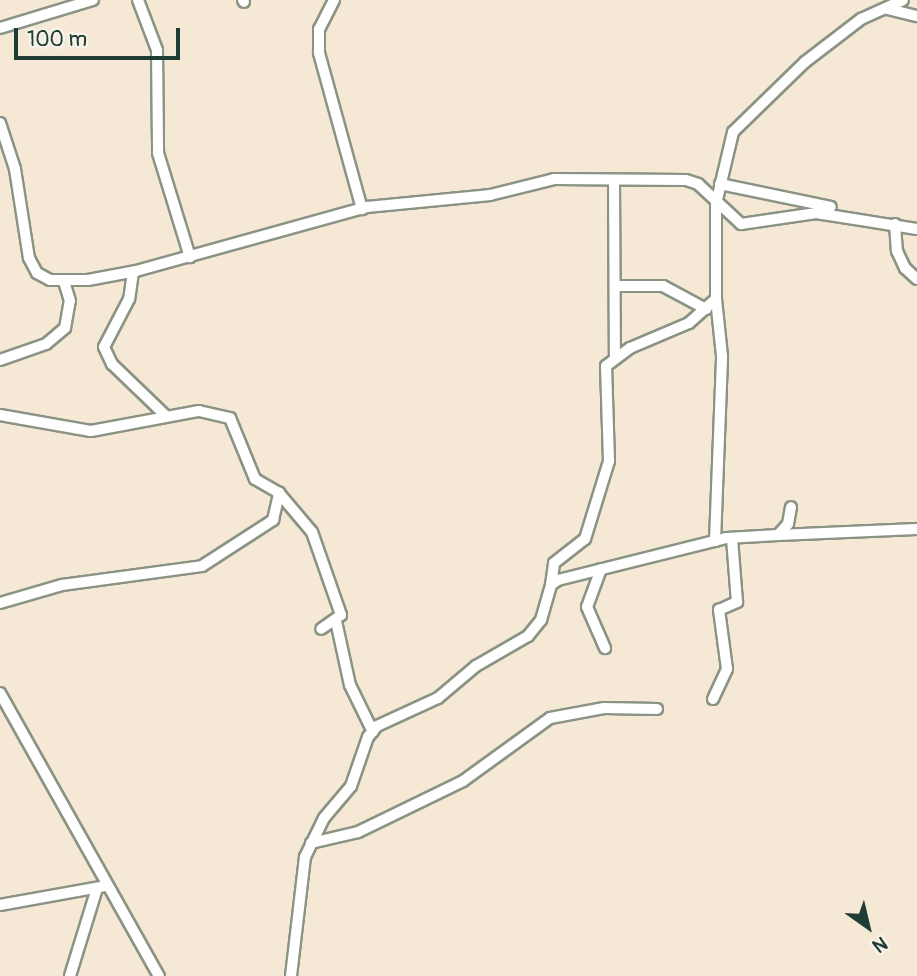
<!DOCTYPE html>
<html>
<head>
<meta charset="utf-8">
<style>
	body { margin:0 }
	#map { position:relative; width:917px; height:976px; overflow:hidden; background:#f5e9d5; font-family:Pangolin,sans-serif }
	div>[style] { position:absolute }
	.roads { filter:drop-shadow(2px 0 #8a9384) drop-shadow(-2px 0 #8a9384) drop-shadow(0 2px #8a9384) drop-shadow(0 -2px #8a9384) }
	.street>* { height:10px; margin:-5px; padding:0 5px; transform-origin:5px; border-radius:5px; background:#fff }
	span { translate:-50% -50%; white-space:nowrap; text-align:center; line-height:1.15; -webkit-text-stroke:6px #f7f3e8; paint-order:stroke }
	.north { position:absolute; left:833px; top:892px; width:70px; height:70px; -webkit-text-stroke:5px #f7f3e8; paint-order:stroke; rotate:146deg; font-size:19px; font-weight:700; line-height:28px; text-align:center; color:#1f3d34 }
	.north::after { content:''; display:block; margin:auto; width:24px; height:32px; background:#1f3d34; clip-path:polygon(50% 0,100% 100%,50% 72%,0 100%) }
	.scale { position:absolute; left:14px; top:28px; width:166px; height:32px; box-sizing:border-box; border:4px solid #1f3d34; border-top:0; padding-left:9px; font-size:21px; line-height:24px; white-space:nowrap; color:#1f3d34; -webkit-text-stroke:5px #f7f3e8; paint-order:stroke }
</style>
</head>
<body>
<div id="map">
	<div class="roads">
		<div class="street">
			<i style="left:138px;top:0;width:53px;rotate:69.2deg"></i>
			<i style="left:157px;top:50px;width:103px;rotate:89.4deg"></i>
			<i style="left:158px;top:153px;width:109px;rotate:72.9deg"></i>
			<i style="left:243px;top:0;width:2px;rotate:63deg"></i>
			<i style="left:334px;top:0;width:33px;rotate:117deg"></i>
			<i style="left:319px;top:29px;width:24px;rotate:90deg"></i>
			<i style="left:319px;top:53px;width:162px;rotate:74.6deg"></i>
			<i style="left:888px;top:9px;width:30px;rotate:14deg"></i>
			<i style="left:0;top:28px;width:97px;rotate:-16.8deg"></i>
			<i style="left:0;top:123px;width:48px;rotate:71.9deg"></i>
			<i style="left:15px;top:169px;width:90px;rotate:81.1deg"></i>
			<i style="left:29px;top:258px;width:17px;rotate:62deg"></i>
			<i style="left:37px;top:273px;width:15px;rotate:28deg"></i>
			<i style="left:50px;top:280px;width:38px"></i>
			<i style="left:88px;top:280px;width:49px;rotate:-10.6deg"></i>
			<i style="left:136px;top:271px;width:240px;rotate:-15.5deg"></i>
			<i style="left:367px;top:207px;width:124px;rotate:-5.6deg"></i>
			<i style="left:490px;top:195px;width:66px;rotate:-14deg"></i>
			<i style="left:554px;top:179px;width:132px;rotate:0.4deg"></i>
			<i style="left:686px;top:180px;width:13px;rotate:18deg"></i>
			<i style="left:698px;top:184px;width:59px;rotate:42.9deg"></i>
			<i style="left:741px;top:224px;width:76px;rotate:-8.3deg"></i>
			<i style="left:816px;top:213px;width:102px;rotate:9deg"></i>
			<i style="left:614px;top:181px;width:176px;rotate:89.7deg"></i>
			<i style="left:720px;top:184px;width:113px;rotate:11.7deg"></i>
			<i style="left:895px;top:224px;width:27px;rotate:86deg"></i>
			<i style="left:897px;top:251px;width:19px;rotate:65deg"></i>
			<i style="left:905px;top:268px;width:16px;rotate:43deg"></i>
			<i style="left:133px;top:272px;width:27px;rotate:98deg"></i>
			<i style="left:129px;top:299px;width:54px;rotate:117.5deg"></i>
			<i style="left:104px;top:347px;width:19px;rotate:65deg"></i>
			<i style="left:112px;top:364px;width:75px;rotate:43.9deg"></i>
			<i style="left:615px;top:286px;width:48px"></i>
			<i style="left:663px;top:286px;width:49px;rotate:28.1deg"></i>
			<i style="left:0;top:360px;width:49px;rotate:-19.2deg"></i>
			<i style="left:46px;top:344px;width:25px;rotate:-40deg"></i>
			<i style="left:65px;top:328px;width:27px;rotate:-80deg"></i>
			<i style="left:70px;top:301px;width:21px;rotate:-107deg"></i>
			<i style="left:0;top:415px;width:92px;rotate:10deg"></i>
			<i style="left:91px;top:431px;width:110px;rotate:-10.5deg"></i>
			<i style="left:199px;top:411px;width:32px;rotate:13deg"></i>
			<i style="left:230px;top:418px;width:66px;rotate:67.7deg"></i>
			<i style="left:255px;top:479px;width:28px;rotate:30deg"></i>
			<i style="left:279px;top:493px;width:51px;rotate:49.8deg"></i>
			<i style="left:312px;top:532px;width:88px;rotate:70.7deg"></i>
			<i style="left:341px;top:615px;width:24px;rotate:145deg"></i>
			<i style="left:778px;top:535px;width:139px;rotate:-2.5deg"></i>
			<i style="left:715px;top:541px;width:185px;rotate:-87.8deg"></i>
			<i style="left:722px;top:356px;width:57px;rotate:-96deg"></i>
			<i style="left:716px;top:299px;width:95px;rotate:-90deg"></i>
			<i style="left:716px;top:204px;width:74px;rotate:-76.7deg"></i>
			<i style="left:733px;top:132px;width:100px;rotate:-44.2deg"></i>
			<i style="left:805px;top:62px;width:71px;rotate:-37.5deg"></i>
			<i style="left:861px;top:19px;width:46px;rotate:-24.3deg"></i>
			<i style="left:601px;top:569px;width:40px;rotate:110.2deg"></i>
			<i style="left:587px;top:607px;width:45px;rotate:66.3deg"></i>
			<i style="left:551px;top:585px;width:22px;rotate:-82deg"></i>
			<i style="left:554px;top:563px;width:39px;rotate:-38deg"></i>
			<i style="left:585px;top:539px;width:82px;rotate:-72.9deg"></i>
			<i style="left:609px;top:461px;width:95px;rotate:-91.8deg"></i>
			<i style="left:606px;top:366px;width:30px;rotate:-37deg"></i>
			<i style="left:630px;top:348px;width:64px;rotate:-23deg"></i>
			<i style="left:689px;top:323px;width:36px;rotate:-42deg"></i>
			<i style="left:0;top:603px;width:65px;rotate:-16.2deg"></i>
			<i style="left:62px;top:585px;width:141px;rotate:-7.7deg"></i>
			<i style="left:202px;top:566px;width:85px;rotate:-32.9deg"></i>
			<i style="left:273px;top:520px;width:28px;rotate:-77deg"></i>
			<i style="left:336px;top:621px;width:66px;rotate:77.7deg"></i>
			<i style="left:350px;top:685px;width:52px;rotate:63.9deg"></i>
			<i style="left:0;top:693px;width:325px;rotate:60.7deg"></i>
			<i style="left:713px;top:699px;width:33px;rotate:-65deg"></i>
			<i style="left:727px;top:669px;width:60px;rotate:-97.7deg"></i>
			<i style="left:719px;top:610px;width:20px;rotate:-24deg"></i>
			<i style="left:737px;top:602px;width:64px;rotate:-94.5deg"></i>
			<i style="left:311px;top:843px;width:48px;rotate:-13.2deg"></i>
			<i style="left:358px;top:832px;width:117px;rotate:-25.9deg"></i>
			<i style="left:463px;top:781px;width:107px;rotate:-35.9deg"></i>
			<i style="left:550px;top:718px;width:55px;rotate:-10.5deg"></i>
			<i style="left:604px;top:708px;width:53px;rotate:1.1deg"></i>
			<i style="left:0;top:905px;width:108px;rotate:-10.2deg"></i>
			<i style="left:70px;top:976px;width:92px;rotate:-72.9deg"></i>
			<i style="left:291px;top:976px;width:120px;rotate:-83.3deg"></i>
			<i style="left:305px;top:857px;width:43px;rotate:-64deg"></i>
			<i style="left:324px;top:818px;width:42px;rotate:-49.8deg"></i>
			<i style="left:351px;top:786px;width:52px;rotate:-70.9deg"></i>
			<i style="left:368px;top:737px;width:14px;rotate:-51deg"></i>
			<i style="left:377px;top:726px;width:67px;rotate:-24.7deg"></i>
			<i style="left:438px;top:698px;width:50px;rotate:-40.1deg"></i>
			<i style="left:476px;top:666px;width:60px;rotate:-30deg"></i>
			<i style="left:528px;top:636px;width:21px;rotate:-51deg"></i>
			<i style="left:541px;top:620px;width:36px;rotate:-74deg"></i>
			<i style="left:551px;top:585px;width:9px;rotate:-36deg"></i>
			<i style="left:558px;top:580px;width:174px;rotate:-14deg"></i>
			<i style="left:727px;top:538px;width:51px;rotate:-3.4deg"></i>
			<i style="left:778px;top:535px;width:15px;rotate:-48deg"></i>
			<i style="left:788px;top:524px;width:17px;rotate:-80deg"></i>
		</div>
	</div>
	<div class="north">N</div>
	<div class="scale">100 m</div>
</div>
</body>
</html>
